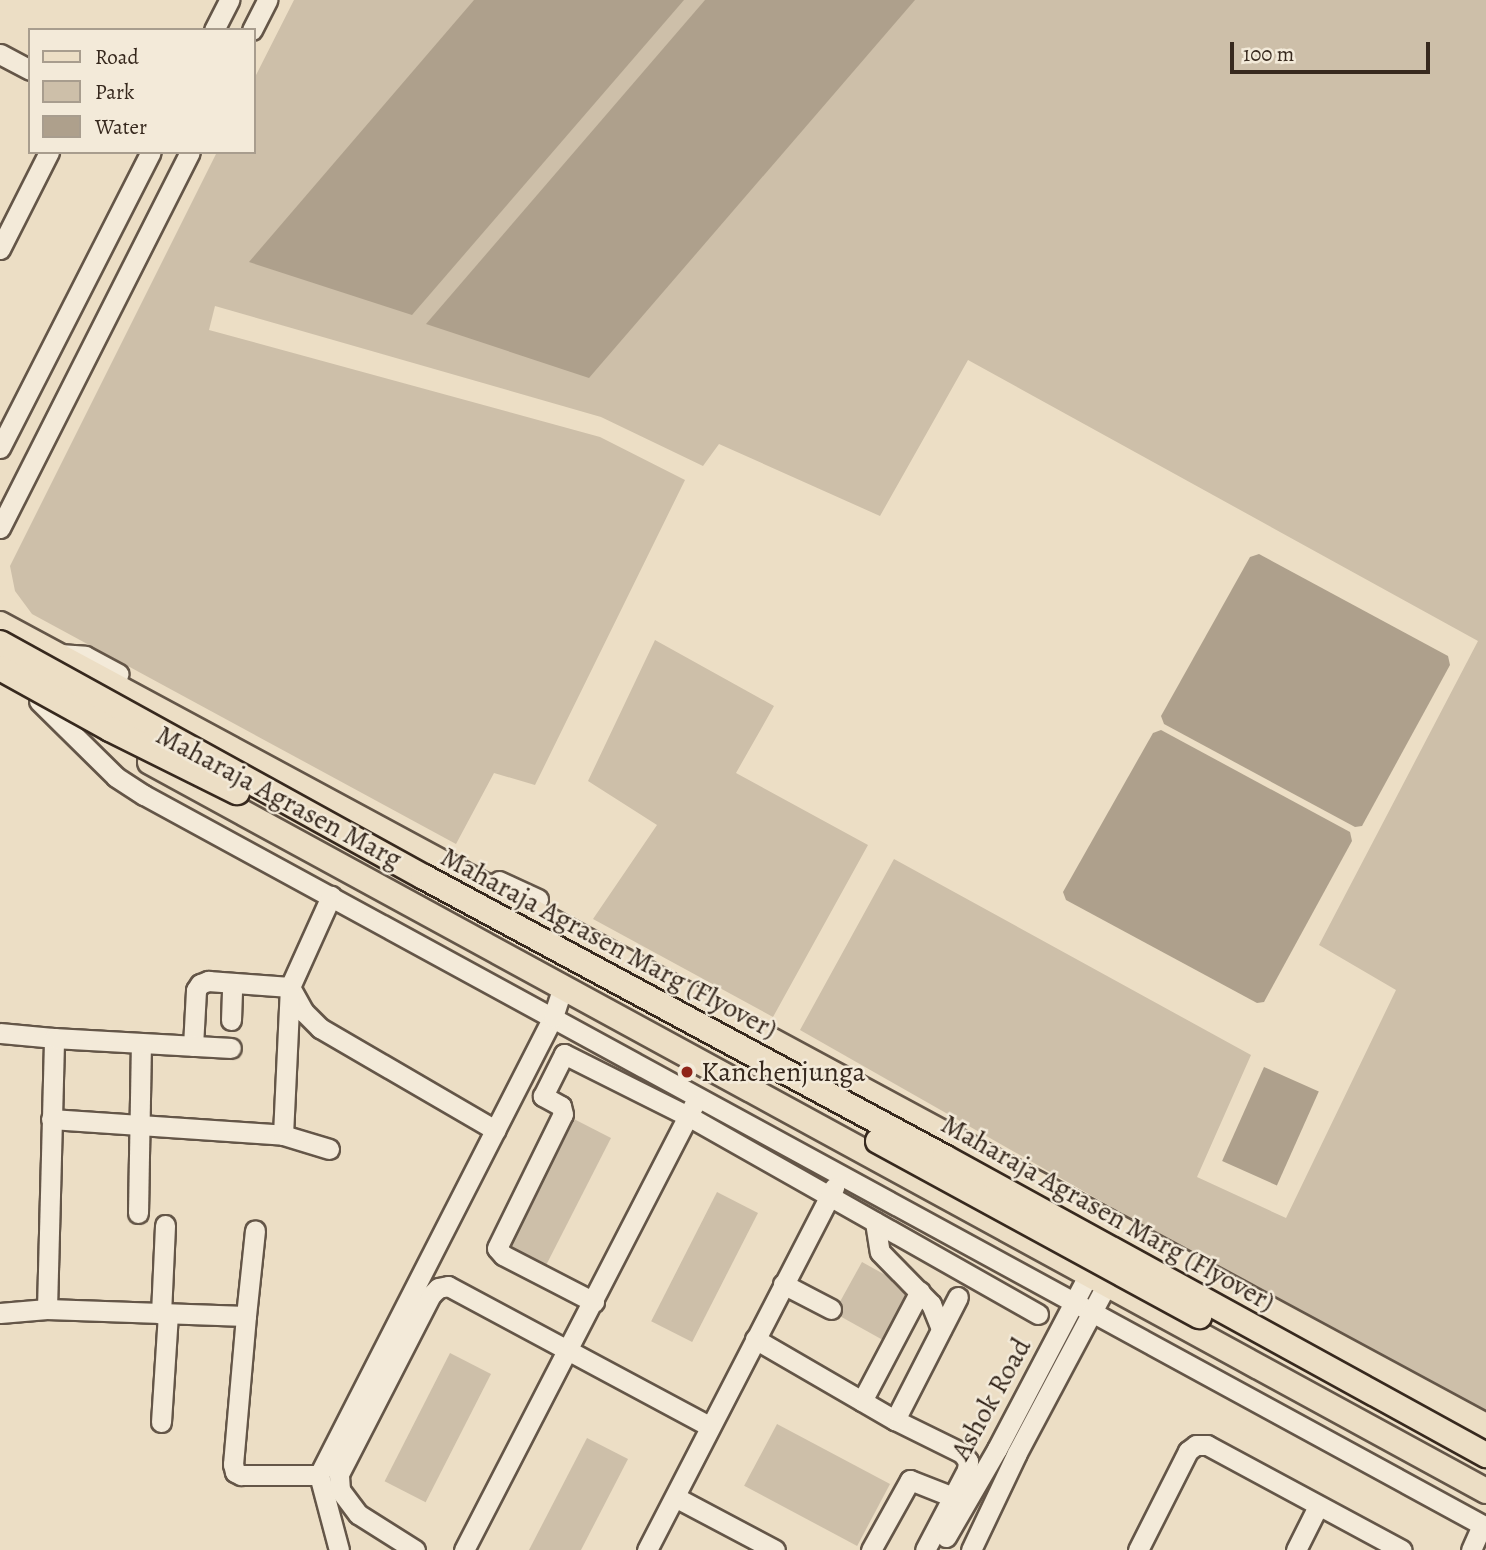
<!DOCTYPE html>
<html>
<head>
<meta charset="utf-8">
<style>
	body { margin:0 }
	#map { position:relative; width:1486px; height:1550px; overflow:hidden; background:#ecdec5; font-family:Alegreya,serif }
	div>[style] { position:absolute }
	.green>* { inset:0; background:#cdbfa9; transform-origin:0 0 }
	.water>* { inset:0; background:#aea08c; transform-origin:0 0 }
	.roads { filter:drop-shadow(2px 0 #645648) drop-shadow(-2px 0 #645648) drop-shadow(0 2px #645648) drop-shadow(0 -2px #645648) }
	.minor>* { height:19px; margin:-9.5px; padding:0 9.5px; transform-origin:9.5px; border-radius:9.5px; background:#f3ead9 }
	.major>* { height:24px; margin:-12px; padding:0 12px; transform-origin:12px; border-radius:12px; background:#ecdec5 }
	.bridges { filter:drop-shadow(2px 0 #37291e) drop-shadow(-2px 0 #37291e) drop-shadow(0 2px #37291e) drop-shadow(0 -2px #37291e) }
	.major-bridge>* { height:24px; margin:-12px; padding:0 12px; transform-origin:12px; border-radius:12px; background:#ecdec5 }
	.dots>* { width:19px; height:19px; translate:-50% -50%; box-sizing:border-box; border:4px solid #f3ead9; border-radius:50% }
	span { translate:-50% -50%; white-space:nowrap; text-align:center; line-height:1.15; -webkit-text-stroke:5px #f3ead9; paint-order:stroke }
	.street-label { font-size:28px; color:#37291e }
	.poi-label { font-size:28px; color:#37291e }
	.left { translate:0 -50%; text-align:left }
	.legend { position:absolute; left:28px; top:28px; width:228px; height:126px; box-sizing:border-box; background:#f3ead9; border:2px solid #a89d8e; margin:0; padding:9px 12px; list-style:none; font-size:21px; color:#37291e }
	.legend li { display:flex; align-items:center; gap:14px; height:35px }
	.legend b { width:35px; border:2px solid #a89d8e }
	.scale { position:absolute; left:1230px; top:42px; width:200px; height:32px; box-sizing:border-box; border:4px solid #37291e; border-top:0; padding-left:9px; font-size:21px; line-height:24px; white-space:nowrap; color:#37291e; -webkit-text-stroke:5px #f3ead9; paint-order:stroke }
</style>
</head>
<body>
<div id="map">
	<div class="green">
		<i style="clip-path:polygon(294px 0,1486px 0,1486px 1420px,800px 1030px,894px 859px,1251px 1055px,1197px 1177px,1286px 1218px,1396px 990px,1319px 945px,1478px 641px,968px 360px,880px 516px,719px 444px,703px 466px,601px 417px,215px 306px,209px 330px,600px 437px,685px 480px,535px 785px,494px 773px,456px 844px,32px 614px,15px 591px,10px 566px,217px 152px,254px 152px,254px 79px)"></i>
		<i style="clip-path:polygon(655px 640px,774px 706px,736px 773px,868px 845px,773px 1017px,593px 919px,657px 825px,588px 781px)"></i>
		<i style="left:570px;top:1117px;width:46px;height:145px;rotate:27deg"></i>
		<i style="left:717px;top:1192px;width:46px;height:145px;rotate:27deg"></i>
		<i style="left:862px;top:1262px;width:56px;height:58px;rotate:29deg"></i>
		<i style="left:450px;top:1353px;width:46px;height:144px;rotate:27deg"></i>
		<i style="left:777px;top:1424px;width:128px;height:70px;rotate:28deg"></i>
		<i style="clip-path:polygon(587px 1438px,628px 1459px,581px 1550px,529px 1550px)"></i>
	</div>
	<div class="water">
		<i style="clip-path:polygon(474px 0,684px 0,412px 315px,249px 262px)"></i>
		<i style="clip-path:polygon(705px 0,915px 0,589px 378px,426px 324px)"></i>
		<i style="clip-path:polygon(1259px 554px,1448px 656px,1450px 665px,1362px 826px,1355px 827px,1164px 724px,1161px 716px,1250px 557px)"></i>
		<i style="clip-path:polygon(1161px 730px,1350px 832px,1352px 841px,1264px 1002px,1257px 1003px,1066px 900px,1063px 892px,1153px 733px)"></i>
		<i style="left:1264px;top:1067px;width:60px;height:103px;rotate:24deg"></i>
	</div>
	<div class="roads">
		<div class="minor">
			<i style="left:214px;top:30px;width:34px;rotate:-63deg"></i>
			<i style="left:252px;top:30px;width:34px;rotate:-63deg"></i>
			<i style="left:0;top:54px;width:34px;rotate:28deg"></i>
			<i style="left:0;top:249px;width:109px;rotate:-63.2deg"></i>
			<i style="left:0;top:448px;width:332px;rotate:-63deg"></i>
			<i style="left:0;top:528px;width:421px;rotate:-63.2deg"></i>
			<i style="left:59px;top:654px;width:26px;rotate:4deg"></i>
			<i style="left:85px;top:656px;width:38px;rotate:28deg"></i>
			<i style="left:39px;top:701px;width:108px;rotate:44.6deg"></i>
			<i style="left:116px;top:777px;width:33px;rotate:33deg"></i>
			<i style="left:144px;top:795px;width:1529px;rotate:28.61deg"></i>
			<i style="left:499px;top:881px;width:43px;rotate:24.8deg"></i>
			<i style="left:231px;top:1020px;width:37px;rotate:-88deg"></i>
			<i style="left:0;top:1033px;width:54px;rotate:5.3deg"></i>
			<i style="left:193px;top:1046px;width:56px;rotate:-86.9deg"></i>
			<i style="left:196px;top:990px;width:7px;rotate:-56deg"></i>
			<i style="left:200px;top:984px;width:9px;rotate:-21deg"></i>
			<i style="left:208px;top:981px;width:82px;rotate:4.2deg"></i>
			<i style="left:290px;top:987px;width:29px;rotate:61deg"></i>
			<i style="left:304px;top:1012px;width:23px;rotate:45deg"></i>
			<i style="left:320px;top:1028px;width:203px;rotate:30.2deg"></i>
			<i style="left:51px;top:1119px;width:233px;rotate:3.9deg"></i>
			<i style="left:283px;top:1135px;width:48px;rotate:16.9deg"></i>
			<i style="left:283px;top:1135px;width:148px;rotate:-87.3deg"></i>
			<i style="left:290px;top:987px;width:100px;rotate:-65.7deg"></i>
			<i style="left:138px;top:1213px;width:169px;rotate:-89deg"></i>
			<i style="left:875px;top:1222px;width:30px;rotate:81deg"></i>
			<i style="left:880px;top:1252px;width:73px;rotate:45.6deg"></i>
			<i style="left:931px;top:1304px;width:27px;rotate:68deg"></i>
			<i style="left:783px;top:1284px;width:54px;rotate:27.5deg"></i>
			<i style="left:594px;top:1302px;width:102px;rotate:-152.7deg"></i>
			<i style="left:503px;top:1255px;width:9px;rotate:-131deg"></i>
			<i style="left:497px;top:1248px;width:149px;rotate:-63.8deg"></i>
			<i style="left:563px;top:1114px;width:8px;rotate:-104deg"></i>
			<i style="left:561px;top:1106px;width:21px;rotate:-151deg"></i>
			<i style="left:543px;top:1096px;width:47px;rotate:-63.4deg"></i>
			<i style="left:564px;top:1054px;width:139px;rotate:26.6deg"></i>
			<i style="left:688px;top:1116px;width:402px;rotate:29.5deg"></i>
			<i style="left:47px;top:1309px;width:199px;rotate:2deg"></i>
			<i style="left:246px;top:1316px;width:149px;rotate:95deg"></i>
			<i style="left:233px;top:1464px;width:8px;rotate:76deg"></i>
			<i style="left:235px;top:1472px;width:7px;rotate:27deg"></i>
			<i style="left:241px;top:1475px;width:78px"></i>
			<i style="left:0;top:1313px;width:47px;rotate:-4.9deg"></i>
			<i style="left:47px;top:1309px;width:271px;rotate:-88.5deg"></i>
			<i style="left:54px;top:1038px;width:177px;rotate:3.2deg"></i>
			<i style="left:161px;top:1314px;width:89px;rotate:-87.4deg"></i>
			<i style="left:246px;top:1316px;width:86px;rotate:-84deg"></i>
			<i style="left:755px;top:1339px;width:162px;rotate:30.1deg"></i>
			<i style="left:895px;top:1420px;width:75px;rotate:26.2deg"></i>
			<i style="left:962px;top:1453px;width:10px;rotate:53deg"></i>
			<i style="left:968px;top:1461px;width:9px;rotate:96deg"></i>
			<i style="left:967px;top:1470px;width:90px;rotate:117.7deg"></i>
			<i style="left:862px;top:1401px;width:124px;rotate:-62.2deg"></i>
			<i style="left:895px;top:1420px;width:138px;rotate:-62.9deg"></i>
			<i style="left:161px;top:1422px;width:108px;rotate:-86.3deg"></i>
			<i style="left:675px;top:1497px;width:113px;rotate:27.9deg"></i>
			<i style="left:946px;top:1537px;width:102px;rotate:-59.9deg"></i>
			<i style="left:997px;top:1449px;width:198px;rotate:-62.3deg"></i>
			<i style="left:339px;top:1550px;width:78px;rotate:-104.9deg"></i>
			<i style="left:319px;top:1475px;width:514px;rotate:-62.94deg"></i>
			<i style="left:553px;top:1017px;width:33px;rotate:-72deg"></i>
			<i style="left:415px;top:1550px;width:67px;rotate:-147.7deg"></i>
			<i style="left:358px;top:1514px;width:30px;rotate:-127deg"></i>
			<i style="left:340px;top:1490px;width:16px;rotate:-94deg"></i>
			<i style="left:339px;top:1474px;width:201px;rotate:-62.8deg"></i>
			<i style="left:431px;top:1295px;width:10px;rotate:-45deg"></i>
			<i style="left:438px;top:1288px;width:10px;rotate:-11deg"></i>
			<i style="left:448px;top:1286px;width:296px;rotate:28.2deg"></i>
			<i style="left:464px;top:1550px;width:500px;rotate:-62.7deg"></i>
			<i style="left:647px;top:1550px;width:408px;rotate:-62.7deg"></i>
			<i style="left:871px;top:1550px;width:80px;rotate:-60.9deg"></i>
			<i style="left:910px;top:1480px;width:46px;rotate:21.6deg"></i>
			<i style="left:971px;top:1550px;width:107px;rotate:-64.6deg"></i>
			<i style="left:1017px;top:1453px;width:191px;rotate:-62deg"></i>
			<i style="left:1138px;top:1550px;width:111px;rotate:-63.2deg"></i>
			<i style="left:1188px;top:1451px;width:10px;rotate:-37deg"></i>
			<i style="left:1196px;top:1445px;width:11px"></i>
			<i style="left:1207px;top:1445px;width:221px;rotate:28.3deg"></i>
			<i style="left:1296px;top:1550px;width:49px;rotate:-63.4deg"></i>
			<i style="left:1471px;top:1550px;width:27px;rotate:-66deg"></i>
		</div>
		<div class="major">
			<i style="left:0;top:624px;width:1689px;rotate:28.36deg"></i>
			<i style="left:150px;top:762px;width:1522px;rotate:28.62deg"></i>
		</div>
	</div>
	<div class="bridges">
		<div class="major-bridge">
			<i style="left:0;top:643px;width:484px;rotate:28.9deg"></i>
			<i style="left:424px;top:877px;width:591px;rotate:28.3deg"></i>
			<i style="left:944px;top:1157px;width:619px;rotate:28.8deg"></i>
			<i style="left:0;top:668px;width:126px;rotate:29deg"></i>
			<i style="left:110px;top:729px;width:142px;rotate:26.4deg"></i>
			<i style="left:878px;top:1141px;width:366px;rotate:28.6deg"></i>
		</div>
	</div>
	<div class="dots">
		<i style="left:687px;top:1072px;background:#8f2418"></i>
	</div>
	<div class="street-label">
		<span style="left:279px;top:797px;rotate:28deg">Maharaja Agrasen Marg</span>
		<span style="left:609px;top:943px;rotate:28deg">Maharaja Agrasen Marg (Flyover)</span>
		<span style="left:1108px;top:1213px;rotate:29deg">Maharaja Agrasen Marg (Flyover)</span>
		<span style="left:991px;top:1399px;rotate:-61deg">Ashok Road</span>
	</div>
	<div class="poi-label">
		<span class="left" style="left:701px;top:1072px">Kanchenjunga</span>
	</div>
	<ul class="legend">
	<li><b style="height:9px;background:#ecdec5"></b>Road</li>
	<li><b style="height:19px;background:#cdbfa9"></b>Park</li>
	<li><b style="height:19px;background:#aea08c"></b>Water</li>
	</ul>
	<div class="scale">100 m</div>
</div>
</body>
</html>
